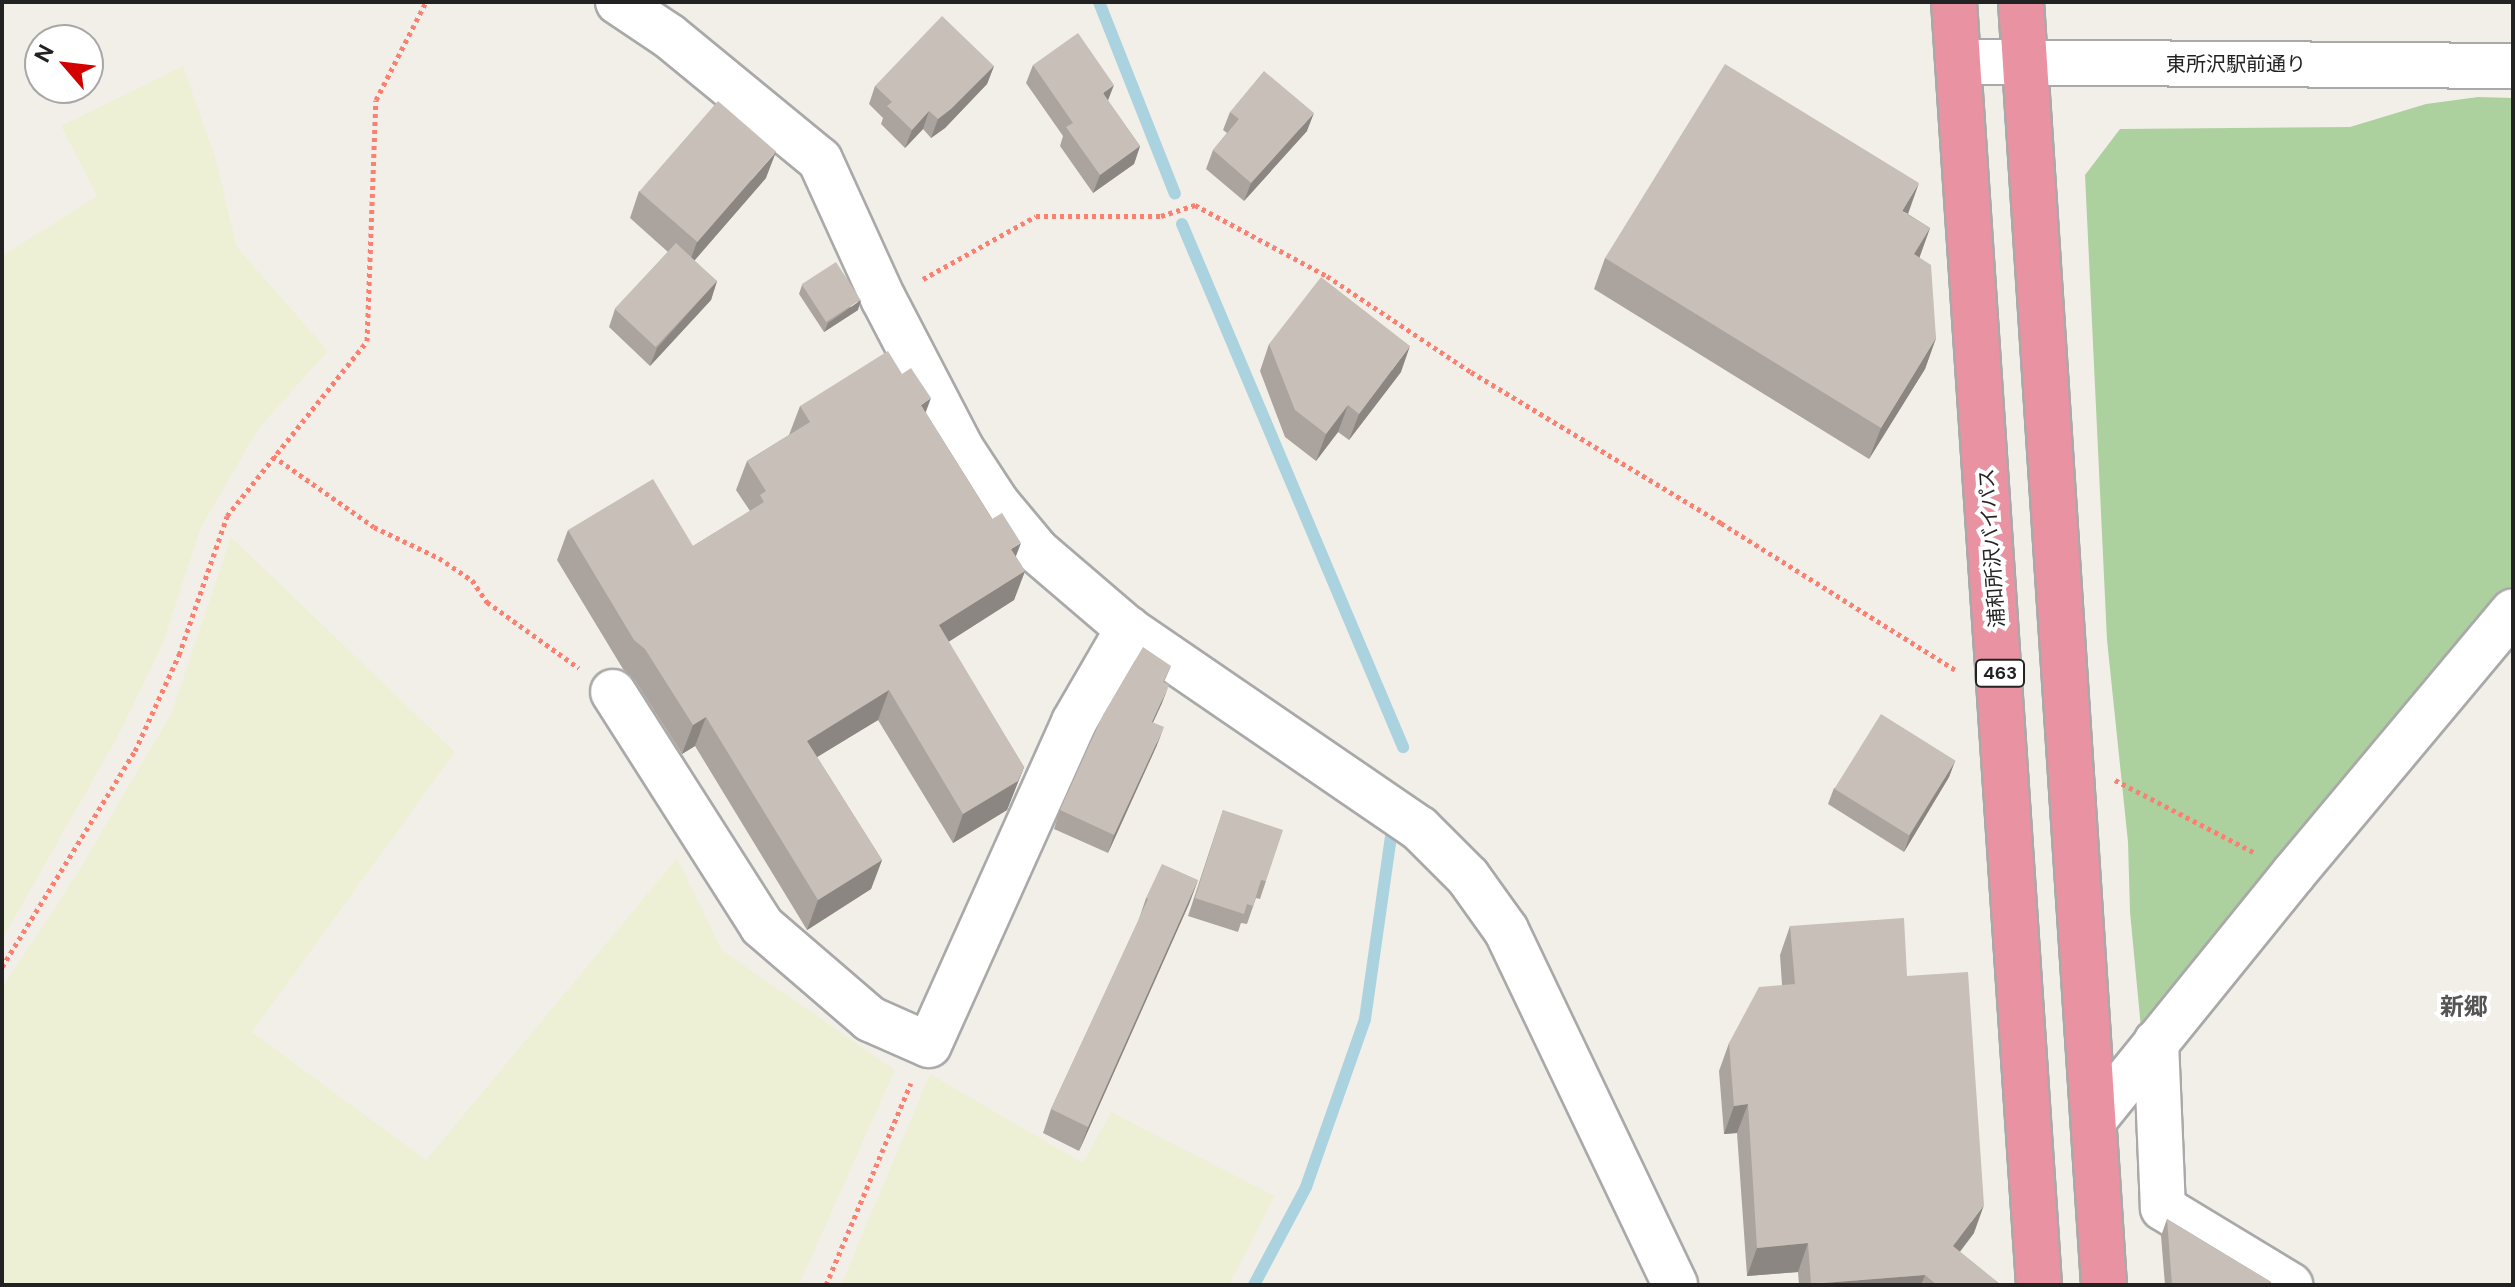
<!DOCTYPE html>
<html>
<head>
<meta charset="utf-8">
<style>
	body { margin:0 }
	#map { position:relative; width:2515px; height:1287px; overflow:hidden; background:#f2efe9; font-family:"DM Sans","Noto Sans JP",sans-serif }
	div>[style] { position:absolute }
	.farmland>* { inset:0; background:#eef0d5 }
	.forest>* { inset:0; background:#add19e }
	.stream>* { height:12px; margin:-6px; padding:0 6px; transform-origin:6px; border-radius:6px; background:#aad3df }
	.path>* { height:5px; margin-top:-2.5px; transform-origin:0; background:repeating-linear-gradient(90deg,#fa8072 0 4px,transparent 0 8px) }
	.roads { filter:drop-shadow(2px 0 #a9a9a9) drop-shadow(-2px 0 #a9a9a9) drop-shadow(0 2px #a9a9a9) drop-shadow(0 -2px #a9a9a9) }
	.minor>* { height:44px; margin:-22px; padding:0 22px; transform-origin:22px; border-radius:22px; background:#fff }
	.highway>* { height:44px; margin:-22px; padding:0 22px; transform-origin:22px; border-radius:22px; background:#e892a2 }
	.wall>* { inset:0; background:#aba49e }
	.shaded-wall>* { inset:0; background:#8b8681 }
	.building>* { inset:0; background:#c7bfb8; transform-origin:0 0 }
	span { translate:-50% -50%; white-space:nowrap; text-align:center; line-height:1.15; -webkit-text-stroke:8px #fff; paint-order:stroke }
	.shield-label span { padding:2px 6px; background:#fff; border:2px solid; border-radius:6px; -webkit-text-stroke-width:0 }
	.shield-label { font-size:18px; color:#222; font-weight:700 }
	.street-label { font-size:20px; color:#222 }
	.quarter-label { font-size:24px; color:#555; font-weight:700 }
	.frame { position:absolute; inset:0; border:4px solid #222; pointer-events:none }
	.north { position:absolute; left:24px; top:24px; width:80px; height:80px; box-sizing:border-box; background:#fff; border:2px solid #a7a7a7; border-radius:50%; rotate:298deg; font-size:22px; font-weight:700; line-height:32px; text-align:center; color:#222 }
	.north::after { content:''; display:block; margin:auto; width:28px; height:36px; background:#d40000; clip-path:polygon(50% 0,100% 100%,50% 72%,0 100%) }
</style>
</head>
<body>
<div id="map">
	<div class="farmland">
		<i style="clip-path:polygon(183px 66px,215px 157px,237px 247px,328px 351px,259px 428px,201px 527px,163px 643px,119px 734px,2px 940px,2px 256px,97px 196px,61px 126px)"></i>
		<i style="clip-path:polygon(231px 537px,455px 752px,252px 1032px,426px 1160px,677px 858px,722px 950px,895px 1070px,799px 1285px,2px 1285px,2px 988px,78px 872px,171px 714px)"></i>
		<i style="clip-path:polygon(930px 1074px,1083px 1163px,1111px 1112px,1275px 1196px,1229px 1285px,841px 1285px)"></i>
	</div>
	<div class="forest">
		<i style="clip-path:polygon(2478px 97px,2513px 98px,2513px 588px,2142px 1039px,2130px 912px,2128px 842px,2107px 640px,2085px 175px,2120px 129px,2350px 127px,2426px 104px)"></i>
	</div>
	<div class="stream">
		<i style="left:1099px;top:2px;width:206px;rotate:68.4deg"></i>
		<i style="left:1182px;top:224px;width:568px;rotate:67.09deg"></i>
		<i style="left:1254px;top:1285px;width:111px;rotate:-62deg"></i>
		<i style="left:1306px;top:1187px;width:178px;rotate:-70.6deg"></i>
		<i style="left:1365px;top:1019px;width:185px;rotate:-81.9deg"></i>
	</div>
	<div class="path">
		<i style="left:923px;top:279px;width:129px;rotate:-29.1deg"></i>
		<i style="left:1036px;top:216px;width:125px"></i>
		<i style="left:1161px;top:216px;width:36px;rotate:-18deg"></i>
		<i style="left:1195px;top:205px;width:150px;rotate:28.3deg"></i>
		<i style="left:1327px;top:276px;width:173px;rotate:33.7deg"></i>
		<i style="left:1471px;top:372px;width:292px;rotate:31.1deg"></i>
		<i style="left:1721px;top:523px;width:276px;rotate:32.1deg"></i>
		<i style="left:273px;top:456px;width:123px;rotate:35.1deg"></i>
		<i style="left:374px;top:527px;width:72px;rotate:25.5deg"></i>
		<i style="left:439px;top:558px;width:40px;rotate:34deg"></i>
		<i style="left:472px;top:580px;width:27px;rotate:56deg"></i>
		<i style="left:487px;top:602px;width:113px;rotate:35.7deg"></i>
		<i style="left:2115px;top:780px;width:158px;rotate:27.5deg"></i>
		<i style="left:2px;top:967px;width:254px;rotate:-58.4deg"></i>
		<i style="left:135px;top:751px;width:106px;rotate:-65.4deg"></i>
		<i style="left:179px;top:655px;width:147px;rotate:-70.9deg"></i>
		<i style="left:227px;top:516px;width:224px;rotate:-51.3deg"></i>
		<i style="left:367px;top:341px;width:241px;rotate:-87.9deg"></i>
		<i style="left:376px;top:100px;width:110px;rotate:-63deg"></i>
		<i style="left:826px;top:1285px;width:219px;rotate:-67.2deg"></i>
	</div>
	<div class="roads">
		<div class="minor">
			<i style="left:618px;top:2px;width:61px;rotate:33.7deg"></i>
			<i style="left:669px;top:36px;width:195px;rotate:39.4deg"></i>
			<i style="left:820px;top:160px;width:152px;rotate:65.5deg"></i>
			<i style="left:883px;top:298px;width:169px;rotate:62.5deg"></i>
			<i style="left:961px;top:448px;width:66px;rotate:56.8deg"></i>
			<i style="left:997px;top:503px;width:62px;rotate:50.2deg"></i>
			<i style="left:1037px;top:551px;width:120px;rotate:40.6deg"></i>
			<i style="left:1128px;top:629px;width:353px;rotate:34.4deg"></i>
			<i style="left:1419px;top:828px;width:69px;rotate:45deg"></i>
			<i style="left:1468px;top:877px;width:65px;rotate:54.4deg"></i>
			<i style="left:1506px;top:930px;width:393px;rotate:64.5deg"></i>
			<i style="left:1958px;top:62px;width:555px;rotate:0.41deg"></i>
			<i style="left:613px;top:692px;width:277px;rotate:57.5deg"></i>
			<i style="left:762px;top:926px;width:143px;rotate:40.7deg"></i>
			<i style="left:870px;top:1019px;width:64px;rotate:23.8deg"></i>
			<i style="left:929px;top:1045px;width:354px;rotate:-65.8deg"></i>
			<i style="left:1074px;top:722px;width:108px;rotate:-59.9deg"></i>
			<i style="left:2156px;top:1042px;width:166px;rotate:87.6deg"></i>
			<i style="left:2163px;top:1208px;width:149px;rotate:31.2deg"></i>
			<i style="left:2094px;top:1120px;width:318px;rotate:-51deg"></i>
			<i style="left:2294px;top:873px;width:341px;rotate:-50.1deg"></i>
		</div>
		<div class="highway">
			<i style="left:1954px;top:2px;width:1286px;rotate:86.21deg"></i>
			<i style="left:2021px;top:2px;width:1286px;rotate:86.3deg"></i>
		</div>
	</div>
	<div class="wall">
		<i style="clip-path:polygon(1033px 65px,1108px 101px,1140px 146px,1134px 164px,1093px 193px,1060px 146px,1063px 136px,1026px 83px)"></i>
		<i style="clip-path:polygon(994px 66px,987px 84px,945px 128px,931px 138px,923px 129px,905px 148px,881px 124px,883px 118px,869px 104px,875px 86px)"></i>
		<i style="clip-path:polygon(1230px 112px,1307px 131px,1244px 201px,1206px 169px,1213px 150px,1227px 133px,1223px 130px)"></i>
		<i style="clip-path:polygon(766px 178px,694px 261px,717px 281px,711px 300px,650px 366px,609px 327px,615px 309px,668px 252px,630px 218px,639px 191px)"></i>
		<i style="clip-path:polygon(1908px 214px,1930px 228px,1919px 257px,1936px 338px,1925px 369px,1869px 459px,1594px 289px,1605px 258px)"></i>
		<i style="clip-path:polygon(802px 285px,858px 310px,824px 332px,799px 294px)"></i>
		<i style="clip-path:polygon(1269px 344px,1401px 372px,1349px 440px,1338px 432px,1316px 461px,1285px 437px,1260px 371px)"></i>
		<i style="clip-path:polygon(800px 406px,926px 413px,1025px 571px,1014px 600px,948px 642px,1024px 767px,1007px 810px,953px 843px,878px 720px,817px 757px,882px 860px,871px 889px,807px 930px,695px 746px,682px 754px,634px 679px,623px 669px,557px 560px,568px 530px,693px 546px,750px 511px,736px 490px,747px 461px,789px 435px)"></i>
		<i style="clip-path:polygon(1171px 666px,1164px 682px,1162px 703px,1153px 722px,1157px 745px,1108px 853px,1054px 829px,1060px 810px)"></i>
		<i style="clip-path:polygon(1955px 761px,1949px 777px,1904px 852px,1828px 804px,1834px 788px)"></i>
		<i style="clip-path:polygon(1223px 810px,1266px 881px,1260px 899px,1256px 898px,1247px 924px,1241px 923px,1238px 932px,1188px 916px)"></i>
		<i style="clip-path:polygon(1198px 880px,1189px 904px,1079px 1151px,1043px 1133px,1051px 1109px,1138px 922px,1146px 898px)"></i>
		<i style="clip-path:polygon(1790px 926px,1907px 976px,1974px 1233px,1960px 1252px,2001px 1285px,1799px 1285px,1798px 1272px,1747px 1276px,1737px 1133px,1724px 1134px,1719px 1071px,1729px 1043px,1782px 985px,1780px 955px)"></i>
		<i style="clip-path:polygon(2167px 1219px,2271px 1282px,2270px 1285px,2165px 1285px,2161px 1236px)"></i>
	</div>
	<div class="shaded-wall">
		<i style="clip-path:polygon(994px 66px,987px 84px,945px 128px,931px 138px,938px 119px)"></i>
		<i style="clip-path:polygon(1114px 85px,1107px 103px,1103px 93px)"></i>
		<i style="clip-path:polygon(929px 111px,923px 129px,905px 148px,912px 130px)"></i>
		<i style="clip-path:polygon(1314px 113px,1307px 131px,1244px 201px,1251px 183px)"></i>
		<i style="clip-path:polygon(1140px 146px,1134px 164px,1093px 193px,1100px 175px)"></i>
		<i style="clip-path:polygon(776px 152px,766px 178px,687px 269px,697px 242px)"></i>
		<i style="clip-path:polygon(1919px 183px,1908px 214px,1902px 211px)"></i>
		<i style="clip-path:polygon(1930px 228px,1919px 259px,1914px 254px)"></i>
		<i style="clip-path:polygon(717px 281px,711px 300px,650px 366px,657px 348px)"></i>
		<i style="clip-path:polygon(861px 300px,858px 310px,824px 332px,828px 323px)"></i>
		<i style="clip-path:polygon(1936px 338px,1925px 369px,1869px 459px,1881px 428px)"></i>
		<i style="clip-path:polygon(1410px 346px,1401px 372px,1349px 440px,1359px 414px)"></i>
		<i style="clip-path:polygon(931px 398px,920px 428px,921px 405px)"></i>
		<i style="clip-path:polygon(1348px 405px,1338px 432px,1316px 461px,1326px 434px)"></i>
		<i style="clip-path:polygon(1021px 543px,1010px 572px,1011px 549px)"></i>
		<i style="clip-path:polygon(1025px 571px,1014px 600px,928px 655px,939px 625px)"></i>
		<i style="clip-path:polygon(1169px 685px,1162px 703px,1145px 740px,1152px 722px)"></i>
		<i style="clip-path:polygon(889px 690px,878px 720px,796px 770px,807px 741px)"></i>
		<i style="clip-path:polygon(706px 717px,695px 746px,682px 754px,693px 725px)"></i>
		<i style="clip-path:polygon(1164px 727px,1157px 745px,1108px 853px,1114px 835px)"></i>
		<i style="clip-path:polygon(1955px 761px,1949px 777px,1904px 852px,1910px 835px)"></i>
		<i style="clip-path:polygon(1024px 767px,1007px 810px,953px 843px,963px 814px)"></i>
		<i style="clip-path:polygon(882px 860px,871px 889px,807px 930px,818px 900px)"></i>
		<i style="clip-path:polygon(1198px 880px,1189px 904px,1079px 1151px,1088px 1127px)"></i>
		<i style="clip-path:polygon(1748px 1104px,1737px 1133px,1724px 1134px,1734px 1106px)"></i>
		<i style="clip-path:polygon(1984px 1205px,1974px 1233px,1942px 1274px,1953px 1246px)"></i>
		<i style="clip-path:polygon(1808px 1243px,1798px 1272px,1747px 1276px,1757px 1248px)"></i>
		<i style="clip-path:polygon(1925px 1275px,1921px 1285px,1811px 1285px,1811px 1284px)"></i>
	</div>
	<div class="building">
		<i style="clip-path:polygon(942px 16px,994px 66px,951px 109px,938px 119px,929px 111px,912px 130px,887px 106px,892px 102px,875px 86px)"></i>
		<i style="clip-path:polygon(1078px 33px,1114px 85px,1103px 93px,1140px 146px,1100px 175px,1066px 127px,1073px 123px,1033px 65px)"></i>
		<i style="clip-path:polygon(1725px 64px,1919px 183px,1902px 211px,1930px 228px,1914px 254px,1931px 265px,1936px 338px,1881px 428px,1605px 258px)"></i>
		<i style="clip-path:polygon(1264px 71px,1314px 113px,1251px 183px,1213px 150px,1239px 119px,1230px 112px)"></i>
		<i style="left:718px;top:101px;width:77px;height:120px;rotate:41deg"></i>
		<i style="left:676px;top:243px;width:56px;height:90px;rotate:43deg"></i>
		<i style="left:836px;top:262px;width:45px;height:41px;rotate:57deg"></i>
		<i style="clip-path:polygon(1321px 277px,1410px 346px,1359px 414px,1348px 405px,1326px 434px,1295px 410px,1269px 344px)"></i>
		<i style="clip-path:polygon(888px 351px,902px 374px,911px 368px,931px 398px,921px 405px,992px 519px,1002px 513px,1021px 543px,1011px 549px,1025px 571px,939px 625px,1024px 767px,1018px 781px,963px 814px,889px 690px,807px 741px,882px 860px,818px 900px,706px 717px,693px 725px,645px 649px,634px 640px,568px 530px,653px 479px,693px 546px,764px 502px,760px 495px,766px 491px,747px 461px,810px 422px,800px 406px)"></i>
		<i style="clip-path:polygon(1143px 647px,1171px 666px,1163px 682px,1169px 685px,1152px 722px,1164px 727px,1114px 835px,1060px 810px,1103px 715px)"></i>
		<i style="left:1881px;top:714px;width:88px;height:88px;rotate:32deg"></i>
		<i style="clip-path:polygon(1223px 810px,1283px 830px,1266px 881px,1261px 880px,1253px 906px,1247px 904px,1244px 914px,1195px 898px)"></i>
		<i style="clip-path:polygon(1162px 864px,1198px 880px,1088px 1127px,1051px 1109px,1148px 899px,1146px 898px)"></i>
		<i style="clip-path:polygon(1904px 918px,1907px 976px,1968px 972px,1984px 1205px,1953px 1246px,2001px 1285px,1937px 1285px,1925px 1275px,1811px 1284px,1808px 1243px,1757px 1248px,1748px 1104px,1734px 1106px,1729px 1043px,1759px 987px,1795px 984px,1790px 926px)"></i>
		<i style="clip-path:polygon(2167px 1219px,2271px 1282px,2269px 1285px,2172px 1285px)"></i>
	</div>
	<div class="shield-label">
		<span style="left:2000px;top:673px">463</span>
	</div>
	<div class="street-label">
		<span style="left:2236px;top:64px">東所沢駅前通り</span>
		<span style="left:1992px;top:548px;rotate:-94deg">浦和所沢バイパス</span>
	</div>
	<div class="quarter-label">
		<span style="left:2464px;top:1007px">新郷</span>
	</div>
	<div class="frame"></div>
	<div class="north">N</div>
</div>
</body>
</html>
